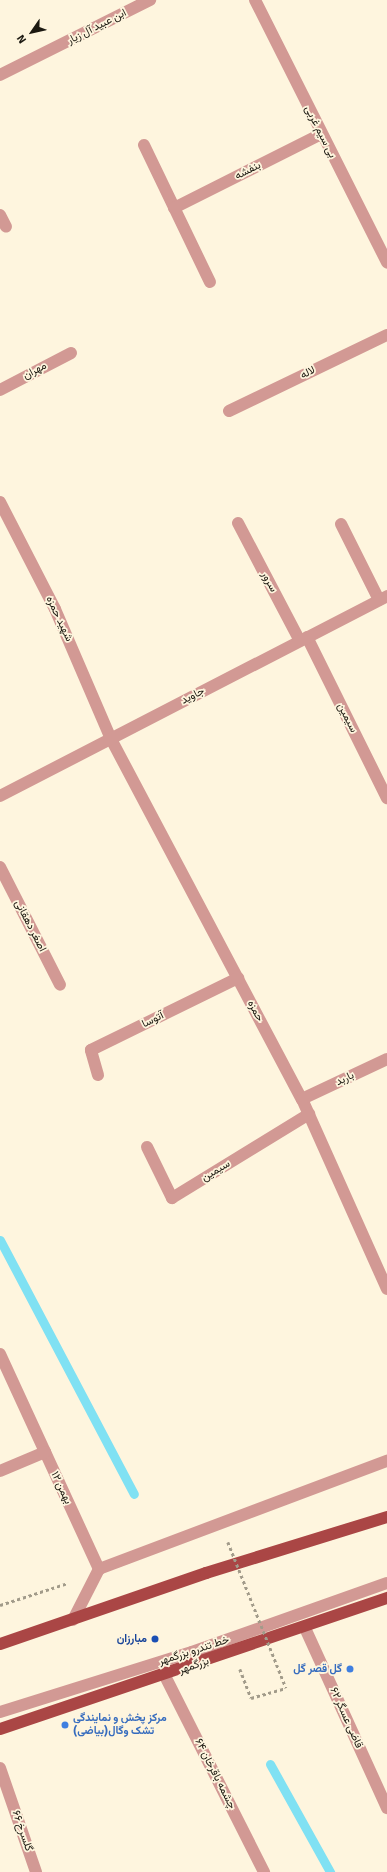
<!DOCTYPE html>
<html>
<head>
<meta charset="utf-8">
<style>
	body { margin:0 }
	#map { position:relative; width:387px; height:1872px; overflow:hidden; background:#fef5de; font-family:Signika,Vazirmatn,sans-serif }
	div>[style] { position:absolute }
	.stream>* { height:9px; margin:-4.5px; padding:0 4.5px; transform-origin:4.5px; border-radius:4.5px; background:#80e1f3 }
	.path>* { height:2.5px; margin-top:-1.25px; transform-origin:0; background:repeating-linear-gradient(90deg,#a29b8a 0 3px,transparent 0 6px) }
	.service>* { height:12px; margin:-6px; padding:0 6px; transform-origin:6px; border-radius:6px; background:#d29994 }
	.minor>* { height:12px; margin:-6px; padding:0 6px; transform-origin:6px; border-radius:6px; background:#d29994 }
	.tertiary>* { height:12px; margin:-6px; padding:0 6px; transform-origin:6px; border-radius:6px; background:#d29994 }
	.primary>* { height:12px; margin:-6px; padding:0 6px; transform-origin:6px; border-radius:6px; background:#aa4645 }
	.path-bridge>* { height:2.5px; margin-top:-1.25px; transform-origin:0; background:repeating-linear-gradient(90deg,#a29b8a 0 3px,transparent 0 6px) }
	.dots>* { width:11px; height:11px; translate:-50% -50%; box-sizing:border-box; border:2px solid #fef5de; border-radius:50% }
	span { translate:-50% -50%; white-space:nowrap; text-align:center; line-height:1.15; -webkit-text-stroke:3.5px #fef5de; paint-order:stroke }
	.street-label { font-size:11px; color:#1c1911 }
	.transit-label { font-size:11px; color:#164399; font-weight:700 }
	.right { translate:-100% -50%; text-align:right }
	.shop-label { font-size:11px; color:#366cbe; font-weight:700 }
	.left { translate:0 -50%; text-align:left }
	.north { position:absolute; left:12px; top:12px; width:40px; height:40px; -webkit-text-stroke:3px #fef5de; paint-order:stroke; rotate:236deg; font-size:11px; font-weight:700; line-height:16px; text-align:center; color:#1c1911 }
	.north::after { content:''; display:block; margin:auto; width:14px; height:18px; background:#1c1911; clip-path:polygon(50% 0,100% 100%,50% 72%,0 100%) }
</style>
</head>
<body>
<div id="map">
	<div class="stream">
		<i style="left:0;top:1240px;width:287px;rotate:62.2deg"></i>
		<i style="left:270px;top:1764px;width:124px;rotate:60.9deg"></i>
	</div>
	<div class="path">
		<i style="left:0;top:1605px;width:71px;rotate:-17.9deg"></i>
		<i style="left:240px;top:1669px;width:31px;rotate:69deg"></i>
		<i style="left:251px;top:1698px;width:36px;rotate:-16deg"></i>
	</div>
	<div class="service">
		<i style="left:0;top:1712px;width:201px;rotate:-17.4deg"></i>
		<i style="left:192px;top:1652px;width:207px;rotate:-19.5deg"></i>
	</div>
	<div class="minor">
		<i style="left:0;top:75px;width:168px;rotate:-26.6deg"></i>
		<i style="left:144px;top:145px;width:152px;rotate:64.3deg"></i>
		<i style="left:174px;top:208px;width:165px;rotate:-26.7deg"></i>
		<i style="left:0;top:215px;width:13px;rotate:63deg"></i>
		<i style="left:0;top:390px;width:80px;rotate:-27.5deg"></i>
		<i style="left:229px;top:411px;width:175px;rotate:-25.7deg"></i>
		<i style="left:0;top:502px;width:120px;rotate:62.8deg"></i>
		<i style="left:55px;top:609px;width:142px;rotate:66.7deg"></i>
		<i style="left:111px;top:739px;width:408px;rotate:62.1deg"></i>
		<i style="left:302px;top:1099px;width:208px;rotate:65.9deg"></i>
		<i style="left:238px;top:523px;width:133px;rotate:62.3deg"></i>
		<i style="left:341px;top:524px;width:85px;rotate:63.4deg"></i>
		<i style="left:307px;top:637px;width:180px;rotate:63.6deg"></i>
		<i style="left:0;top:796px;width:436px;rotate:-27.3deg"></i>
		<i style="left:0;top:867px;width:132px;rotate:63deg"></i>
		<i style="left:98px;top:1075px;width:26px;rotate:-106deg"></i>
		<i style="left:91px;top:1050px;width:164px;rotate:-26.1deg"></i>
		<i style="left:302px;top:1099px;width:94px;rotate:-25.2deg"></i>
		<i style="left:147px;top:1147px;width:57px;rotate:63.9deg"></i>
		<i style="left:172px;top:1198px;width:161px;rotate:-31.5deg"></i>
		<i style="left:0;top:1354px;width:237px;rotate:65.3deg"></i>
		<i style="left:99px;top:1569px;width:57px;rotate:117deg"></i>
		<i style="left:0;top:1471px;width:49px;rotate:-22.9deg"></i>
		<i style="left:99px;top:1569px;width:308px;rotate:-20.6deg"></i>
		<i style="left:305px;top:1628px;width:198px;rotate:65.5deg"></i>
		<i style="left:0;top:1768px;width:110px;rotate:70.9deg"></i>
	</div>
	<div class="tertiary">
		<i style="left:255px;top:0;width:294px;rotate:63.3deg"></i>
		<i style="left:165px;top:1676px;width:220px;rotate:63.2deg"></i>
	</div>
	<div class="primary">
		<i style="left:0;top:1644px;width:218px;rotate:-19deg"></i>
		<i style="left:206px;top:1573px;width:189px;rotate:-17.2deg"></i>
		<i style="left:0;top:1729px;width:409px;rotate:-18.7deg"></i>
	</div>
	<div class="path-bridge">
		<i style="left:228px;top:1542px;width:157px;rotate:68.3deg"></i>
	</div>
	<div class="dots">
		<i style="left:155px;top:1639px;background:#1a4fb4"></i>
		<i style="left:350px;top:1669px;background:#3f7fe0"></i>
		<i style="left:65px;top:1725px;background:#3f7fe0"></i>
	</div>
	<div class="street-label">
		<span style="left:97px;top:27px;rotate:-27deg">ابن عبید آل زیار</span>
		<span style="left:320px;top:132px;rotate:63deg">بی سیم غربی</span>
		<span style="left:248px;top:171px;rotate:-27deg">بنفشه</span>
		<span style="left:35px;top:371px;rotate:-28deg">مهران</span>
		<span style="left:308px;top:373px;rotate:-26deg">لاله</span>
		<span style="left:269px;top:582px;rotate:62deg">سرور</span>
		<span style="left:59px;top:619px;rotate:65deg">شهید حمزه</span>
		<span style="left:193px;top:696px;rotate:-27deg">جاوید</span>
		<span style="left:347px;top:718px;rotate:63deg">سیمین</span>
		<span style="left:30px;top:926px;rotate:63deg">اصغر دهقانی</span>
		<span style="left:255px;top:1011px;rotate:62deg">حمزه</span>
		<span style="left:153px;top:1020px;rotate:-26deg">آتوسا</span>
		<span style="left:345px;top:1079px;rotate:-26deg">باربد</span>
		<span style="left:216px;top:1171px;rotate:-31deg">سیمین</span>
		<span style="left:61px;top:1488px;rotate:65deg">۱۲ بهمن</span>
		<span style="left:194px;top:1651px;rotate:-18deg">خط تندرو بزرگمهر</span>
		<span style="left:194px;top:1666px;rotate:-19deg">بزرگمهر</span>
		<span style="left:346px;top:1718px;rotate:66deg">قاضی عسگر ۶۲</span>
		<span style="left:215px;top:1774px;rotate:63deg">چشمه باقرخان ۶۴</span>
		<span style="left:22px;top:1831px;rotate:71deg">گلسرخ ۶۶</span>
	</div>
	<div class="transit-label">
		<span class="right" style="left:147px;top:1639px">مبارزان</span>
	</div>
	<div class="shop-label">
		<span class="right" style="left:342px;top:1669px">گل قصر گل</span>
		<span class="left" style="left:73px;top:1725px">مرکز پخش و نمایندگی<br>تشک وگال(بیاضی)</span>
	</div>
	<div class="north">N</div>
</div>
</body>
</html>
